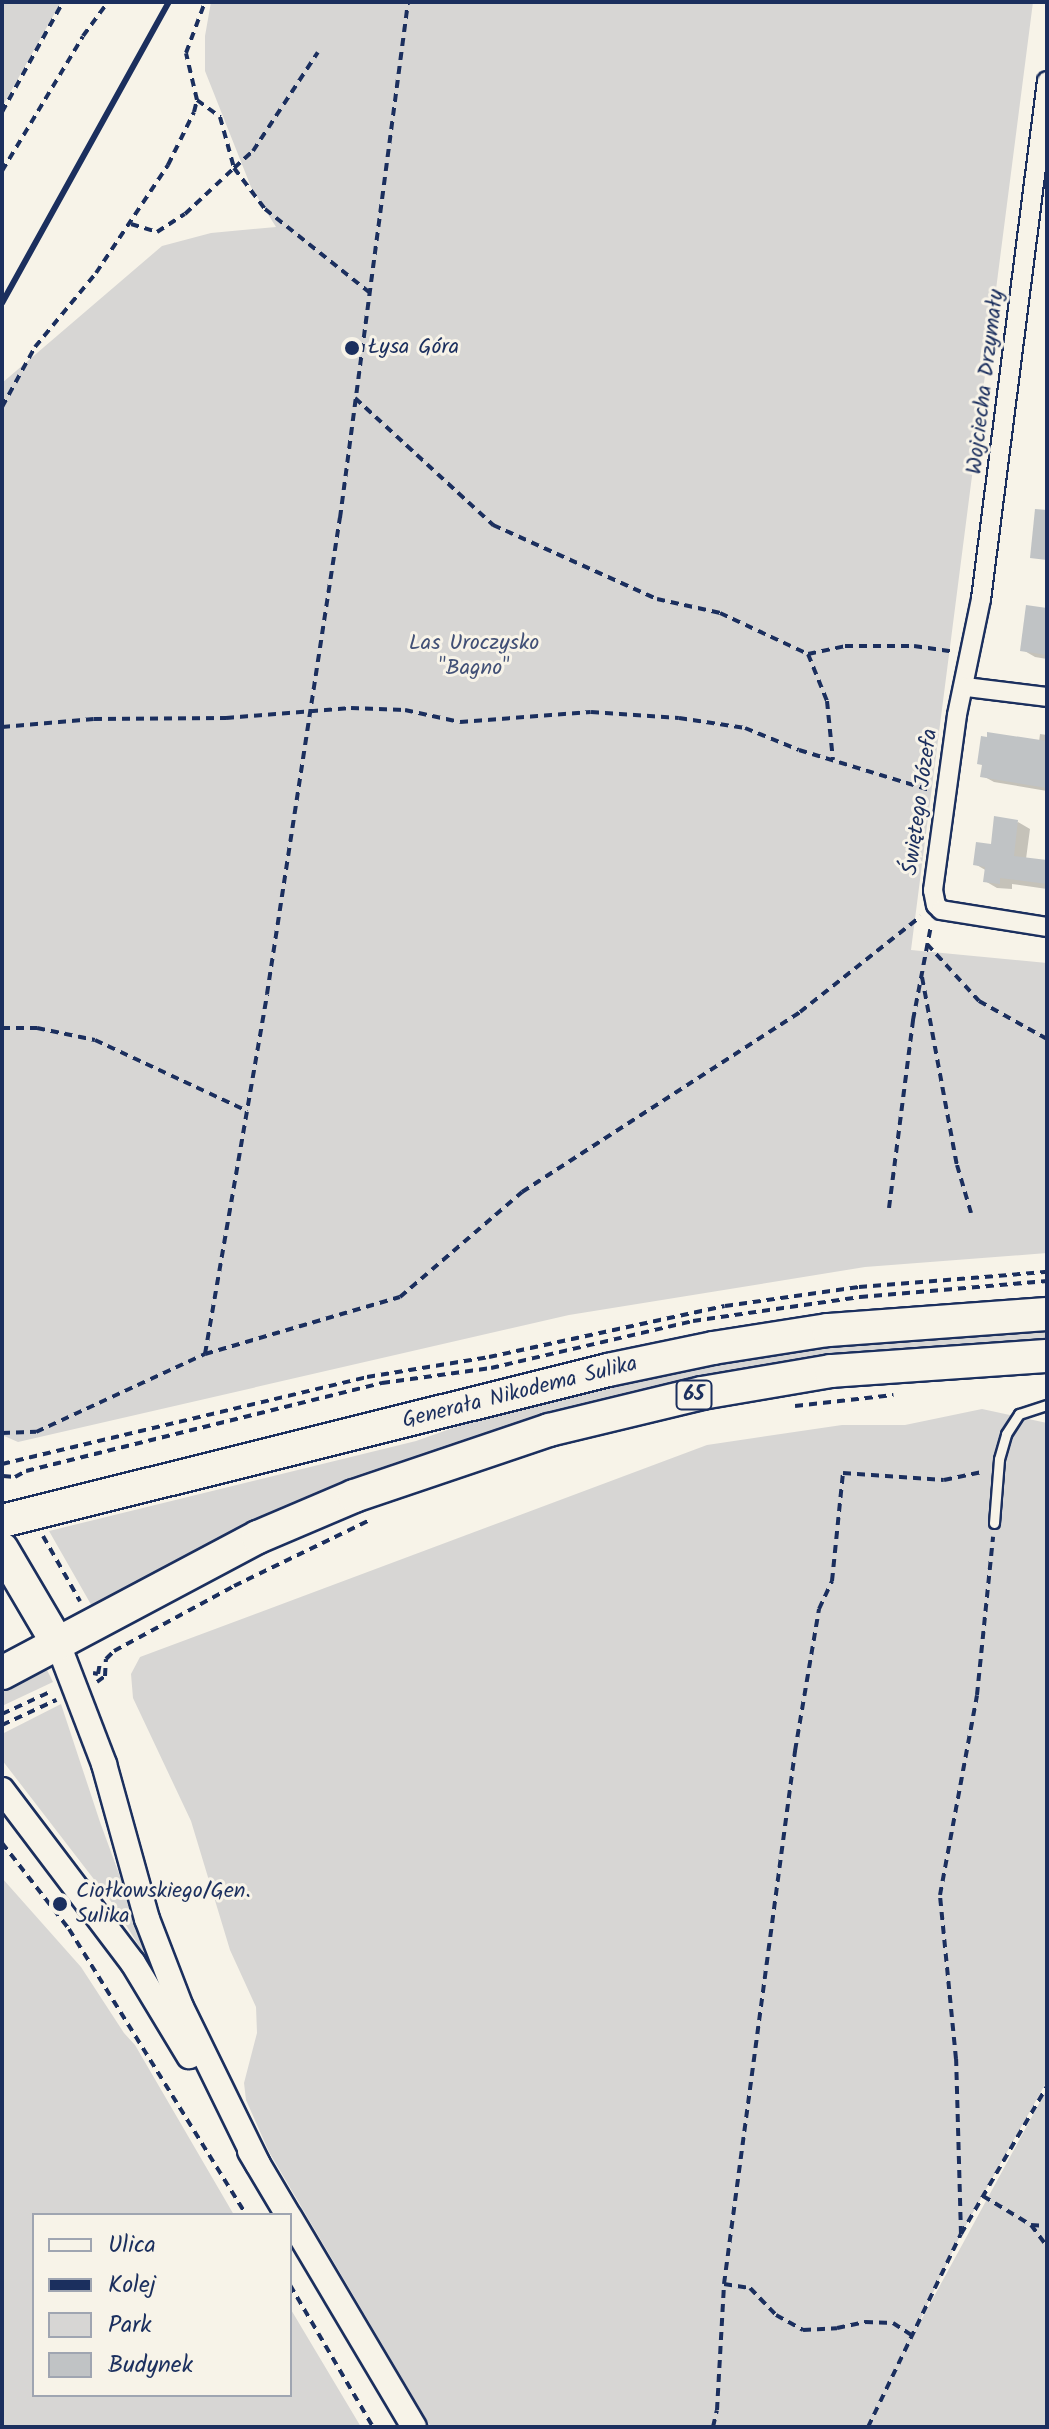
<!DOCTYPE html>
<html>
<head>
<meta charset="utf-8">
<style>
	body { margin:0 }
	#map { position:relative; width:1049px; height:2429px; overflow:hidden; background:#f7f3e8; font-family:Kalam,sans-serif }
	div>[style] { position:absolute }
	.green>* { inset:0; background:#d7d6d4 }
	.shadow>* { inset:0; background:#0003 }
	.building>* { inset:0; background:#c0c3c5 }
	.path>* { height:4px; margin-top:-2px; transform-origin:0; background:repeating-linear-gradient(90deg,#1b2f5e 0 8px,transparent 0 14px) }
	.roads { filter:drop-shadow(2px 0 #1b2f5e) drop-shadow(-2px 0 #1b2f5e) drop-shadow(0 2px #1b2f5e) drop-shadow(0 -2px #1b2f5e) }
	.lane>* { height:9px; margin:-4.5px; padding:0 4.5px; transform-origin:4.5px; border-radius:4.5px; background:#f7f3e8 }
	.street>* { height:18px; margin:-9px; padding:0 9px; transform-origin:9px; border-radius:9px; background:#f7f3e8 }
	.secondary>* { height:24px; margin:-12px; padding:0 12px; transform-origin:12px; border-radius:12px; background:#f7f3e8 }
	.highway>* { height:32px; margin:-16px; padding:0 16px; transform-origin:16px; border-radius:16px; background:#f7f3e8 }
	.rail>* { height:6px; margin:-3px; padding:0 3px; transform-origin:3px; border-radius:3px; background:#1b2f5e }
	.dots>* { width:22px; height:22px; translate:-50% -50%; box-sizing:border-box; border:4px solid #f7f3e8; border-radius:50% }
	span { translate:-50% -50%; white-space:nowrap; text-align:center; line-height:1.15; -webkit-text-stroke:6px #f7f3e8; paint-order:stroke }
	.shield-label span { padding:2px 6px; background:#f7f3e8; border:2px solid; border-radius:6px; -webkit-text-stroke-width:0 }
	.shield-label { font-size:20px; color:#1b2f5e; font-weight:700 }
	.poi-label { font-size:22px; color:#1b2f5e }
	.left { translate:0 -50%; text-align:left }
	.street-label { font-size:22px; color:#1b2f5e }
	.park-label { font-size:22px; color:#415076 }
	.frame { position:absolute; inset:0; border:4px solid #1b2f5e; pointer-events:none }
	.legend { position:absolute; left:32px; top:2213px; width:260px; height:184px; box-sizing:border-box; background:#f7f3e8; border:2px solid #9fa5b1; margin:0; padding:10px 14px; list-style:none; font-size:24px; color:#1b2f5e }
	.legend li { display:flex; align-items:center; gap:16px; height:40px }
	.legend b { width:40px; border:2px solid #9fa5b1 }
</style>
</head>
<body>
<div id="map">
	<div class="green">
		<i style="clip-path:polygon(2px 2px,61px 2px,2px 107px)"></i>
		<i style="clip-path:polygon(211px 2px,1033px 2px,911px 950px,1047px 963px,1047px 1253px,865px 1267px,569px 1315px,18px 1442px,2px 1435px,2px 383px,162px 246px,211px 233px,276px 227px,251px 187px,205px 71px,205px 36px)"></i>
		<i style="clip-path:polygon(1047px 1326px,1047px 1339px,895px 1351px,767px 1367px,636px 1390px,544px 1414px,349px 1478px,252px 1523px,93px 1608px,49px 1531px,416px 1441px,501px 1411px,697px 1365px,831px 1345px)"></i>
		<i style="clip-path:polygon(982px 1409px,1047px 1423px,1047px 2081px,961px 2234px,913px 2335px,1047px 2089px,1047px 2427px,431px 2427px,269px 2152px,246px 2100px,244px 2083px,257px 2033px,256px 2007px,230px 1950px,191px 1821px,133px 1698px,131px 1674px,140px 1657px,707px 1445px,842px 1425px,905px 1425px)"></i>
		<i style="clip-path:polygon(45px 1666px,53px 1682px,2px 1706px,2px 1688px)"></i>
		<i style="clip-path:polygon(61px 1704px,100px 1822px,155px 1972px,113px 1904px,2px 1760px,2px 1734px)"></i>
		<i style="clip-path:polygon(2px 1878px,81px 1967px,124px 2033px,135px 2045px,234px 2215px,34px 2215px,34px 2395px,290px 2395px,290px 2308px,361px 2427px,2px 2427px)"></i>
	</div>
	<div class="shadow">
		<i style="clip-path:polygon(1047px 610px,1047px 659px,1035px 657px,1023px 650px)"></i>
		<i style="clip-path:polygon(1040px 734px,1047px 735px,1047px 791px,994px 782px,983px 776px,1039px 742px)"></i>
		<i style="clip-path:polygon(1018px 822px,1030px 829px,1026px 859px,1047px 861px,1047px 889px,1012px 884px,1012px 889px,997px 888px,985px 881px,987px 871px,975px 864px)"></i>
	</div>
	<div class="building">
		<i style="clip-path:polygon(1035px 509px,1047px 510px,1047px 560px,1030px 558px)"></i>
		<i style="clip-path:polygon(1026px 605px,1047px 608px,1047px 655px,1020px 651px)"></i>
		<i style="clip-path:polygon(987px 732px,1047px 741px,1047px 788px,980px 777px,982px 765px,977px 764px,981px 736px,987px 737px)"></i>
		<i style="clip-path:polygon(994px 816px,1018px 820px,1014px 856px,1047px 860px,1047px 884px,1000px 878px,1000px 884px,983px 882px,985px 867px,973px 865px,976px 842px,991px 844px)"></i>
	</div>
	<div class="path">
		<i style="left:197px;top:100px;width:29px;rotate:36deg"></i>
		<i style="left:220px;top:117px;width:53px;rotate:74.6deg"></i>
		<i style="left:234px;top:168px;width:25px;rotate:-42deg"></i>
		<i style="left:253px;top:151px;width:118px;rotate:-56.7deg"></i>
		<i style="left:2px;top:112px;width:126px;rotate:-61deg"></i>
		<i style="left:2px;top:171px;width:157px;rotate:-59deg"></i>
		<i style="left:83px;top:36px;width:42px;rotate:-53.7deg"></i>
		<i style="left:131px;top:224px;width:27px;rotate:17deg"></i>
		<i style="left:157px;top:232px;width:33px;rotate:-33deg"></i>
		<i style="left:185px;top:214px;width:67px;rotate:-43.2deg"></i>
		<i style="left:234px;top:168px;width:51px;rotate:52.9deg"></i>
		<i style="left:265px;top:209px;width:133px;rotate:38.6deg"></i>
		<i style="left:355px;top:398px;width:188px;rotate:42.6deg"></i>
		<i style="left:493px;top:525px;width:180px;rotate:24.3deg"></i>
		<i style="left:657px;top:599px;width:65px;rotate:12.5deg"></i>
		<i style="left:720px;top:613px;width:97px;rotate:25deg"></i>
		<i style="left:808px;top:654px;width:38px;rotate:-12deg"></i>
		<i style="left:845px;top:646px;width:69px"></i>
		<i style="left:914px;top:646px;width:37px;rotate:8deg"></i>
		<i style="left:2px;top:407px;width:68px;rotate:-61.2deg"></i>
		<i style="left:35px;top:347px;width:96px;rotate:-50.5deg"></i>
		<i style="left:96px;top:273px;width:130px;rotate:-56.3deg"></i>
		<i style="left:168px;top:165px;width:59px;rotate:-63.9deg"></i>
		<i style="left:194px;top:112px;width:12px;rotate:-76deg"></i>
		<i style="left:197px;top:100px;width:48px;rotate:-103.2deg"></i>
		<i style="left:186px;top:53px;width:54px;rotate:-69.6deg"></i>
		<i style="left:808px;top:654px;width:51px;rotate:68deg"></i>
		<i style="left:827px;top:701px;width:59px;rotate:84.2deg"></i>
		<i style="left:2px;top:727px;width:92px;rotate:-5deg"></i>
		<i style="left:94px;top:719px;width:132px;rotate:-0.4deg"></i>
		<i style="left:226px;top:718px;width:125px;rotate:-4.6deg"></i>
		<i style="left:351px;top:708px;width:54px;rotate:2.1deg"></i>
		<i style="left:405px;top:710px;width:56px;rotate:12.3deg"></i>
		<i style="left:460px;top:722px;width:131px;rotate:-4.4deg"></i>
		<i style="left:591px;top:712px;width:88px;rotate:3.9deg"></i>
		<i style="left:679px;top:718px;width:67px;rotate:8.6deg"></i>
		<i style="left:745px;top:728px;width:58px;rotate:22.2deg"></i>
		<i style="left:799px;top:750px;width:137px;rotate:17deg"></i>
		<i style="left:927px;top:944px;width:77px;rotate:47.6deg"></i>
		<i style="left:979px;top:1001px;width:78px;rotate:29.2deg"></i>
		<i style="left:922px;top:977px;width:191px;rotate:79.5deg"></i>
		<i style="left:957px;top:1165px;width:50px;rotate:73.7deg"></i>
		<i style="left:2px;top:1028px;width:35px"></i>
		<i style="left:37px;top:1028px;width:59px;rotate:11.7deg"></i>
		<i style="left:95px;top:1040px;width:168px;rotate:25deg"></i>
		<i style="left:889px;top:1208px;width:190px;rotate:-82.7deg"></i>
		<i style="left:913px;top:1020px;width:96px;rotate:-79.2deg"></i>
		<i style="left:205px;top:1354px;width:365px;rotate:-80.2deg"></i>
		<i style="left:267px;top:994px;width:482px;rotate:-81.3deg"></i>
		<i style="left:340px;top:518px;width:520px;rotate:-82.49deg"></i>
		<i style="left:795px;top:1406px;width:99px;rotate:-6.4deg"></i>
		<i style="left:2px;top:1433px;width:34px;rotate:-2deg"></i>
		<i style="left:36px;top:1432px;width:186px;rotate:-24.8deg"></i>
		<i style="left:205px;top:1354px;width:203px;rotate:-16.3deg"></i>
		<i style="left:400px;top:1297px;width:161px;rotate:-40.7deg"></i>
		<i style="left:522px;top:1192px;width:331px;rotate:-32.9deg"></i>
		<i style="left:800px;top:1012px;width:154px;rotate:-38.4deg"></i>
		<i style="left:2px;top:1464px;width:375px;rotate:-13.4deg"></i>
		<i style="left:367px;top:1377px;width:124px;rotate:-9.3deg"></i>
		<i style="left:489px;top:1357px;width:241px;rotate:-12.2deg"></i>
		<i style="left:725px;top:1306px;width:135px;rotate:-8.1deg"></i>
		<i style="left:859px;top:1287px;width:189px;rotate:-4.6deg"></i>
		<i style="left:3px;top:1476px;width:12px;rotate:5deg"></i>
		<i style="left:15px;top:1477px;width:13px;rotate:-29deg"></i>
		<i style="left:26px;top:1471px;width:367px;rotate:-13.9deg"></i>
		<i style="left:382px;top:1383px;width:110px;rotate:-7.8deg"></i>
		<i style="left:491px;top:1368px;width:207px;rotate:-13.1deg"></i>
		<i style="left:693px;top:1321px;width:169px;rotate:-8.2deg"></i>
		<i style="left:860px;top:1297px;width:188px;rotate:-4.9deg"></i>
		<i style="left:43px;top:1536px;width:75px;rotate:60.4deg"></i>
		<i style="left:93px;top:1673px;width:5px;rotate:11deg"></i>
		<i style="left:98px;top:1674px;width:11px;rotate:-80deg"></i>
		<i style="left:97px;top:1682px;width:10px;rotate:-37deg"></i>
		<i style="left:105px;top:1676px;width:17px;rotate:-87deg"></i>
		<i style="left:106px;top:1659px;width:11px;rotate:-45deg"></i>
		<i style="left:114px;top:1651px;width:136px;rotate:-28.4deg"></i>
		<i style="left:234px;top:1586px;width:151px;rotate:-25.9deg"></i>
		<i style="left:2px;top:1714px;width:55px;rotate:-24.7deg"></i>
		<i style="left:2px;top:1725px;width:60px;rotate:-24.8deg"></i>
		<i style="left:2px;top:1843px;width:109px;rotate:52.1deg"></i>
		<i style="left:69px;top:1929px;width:336px;rotate:58.2deg"></i>
		<i style="left:983px;top:2196px;width:56px;rotate:31.1deg"></i>
		<i style="left:1031px;top:2225px;width:16px;rotate:4deg"></i>
		<i style="left:1031px;top:2225px;width:26px;rotate:53deg"></i>
		<i style="left:961px;top:2234px;width:175px;rotate:-91.6deg"></i>
		<i style="left:956px;top:2059px;width:165px;rotate:-95.6deg"></i>
		<i style="left:940px;top:1895px;width:203px;rotate:-79.5deg"></i>
		<i style="left:977px;top:1695px;width:159px;rotate:-84.2deg"></i>
		<i style="left:724px;top:2284px;width:26px;rotate:9deg"></i>
		<i style="left:750px;top:2288px;width:37px;rotate:46deg"></i>
		<i style="left:776px;top:2315px;width:31px;rotate:29deg"></i>
		<i style="left:803px;top:2330px;width:34px;rotate:-3deg"></i>
		<i style="left:837px;top:2328px;width:29px;rotate:-12deg"></i>
		<i style="left:865px;top:2322px;width:28px;rotate:2deg"></i>
		<i style="left:893px;top:2323px;width:24px;rotate:33deg"></i>
		<i style="left:290px;top:2285px;width:164px;rotate:59.7deg"></i>
		<i style="left:713px;top:2427px;width:17px;rotate:-77deg"></i>
		<i style="left:717px;top:2410px;width:126px;rotate:-86.8deg"></i>
		<i style="left:724px;top:2284px;width:538px;rotate:-82.41deg"></i>
		<i style="left:795px;top:1751px;width:144px;rotate:-80.4deg"></i>
		<i style="left:819px;top:1609px;width:31px;rotate:-65deg"></i>
		<i style="left:832px;top:1581px;width:109px;rotate:-84.2deg"></i>
		<i style="left:843px;top:1473px;width:101px;rotate:4deg"></i>
		<i style="left:944px;top:1480px;width:40px;rotate:-12deg"></i>
		<i style="left:868px;top:2427px;width:214px;rotate:-64.3deg"></i>
		<i style="left:961px;top:2234px;width:171px;rotate:-59.8deg"></i>
	</div>
	<div class="roads">
		<div class="lane">
			<i style="left:994px;top:1523px;width:64px;rotate:-85.5deg"></i>
			<i style="left:999px;top:1459px;width:26px;rotate:-74deg"></i>
			<i style="left:1006px;top:1434px;width:24px;rotate:-57deg"></i>
			<i style="left:1019px;top:1414px;width:29px;rotate:-18deg"></i>
		</div>
		<div class="street">
			<i style="left:1047px;top:81px;width:522px;rotate:97.26deg"></i>
			<i style="left:981px;top:599px;width:118px;rotate:101.7deg"></i>
			<i style="left:957px;top:715px;width:177px;rotate:97.8deg"></i>
			<i style="left:933px;top:890px;width:15px;rotate:79deg"></i>
			<i style="left:936px;top:905px;width:7px;rotate:45deg"></i>
			<i style="left:941px;top:910px;width:107px;rotate:9.1deg"></i>
			<i style="left:966px;top:687px;width:82px;rotate:7deg"></i>
		</div>
		<div class="secondary">
			<i style="left:58px;top:1644px;width:129px;rotate:69deg"></i>
			<i style="left:104px;top:1764px;width:161px;rotate:74.5deg"></i>
			<i style="left:147px;top:1919px;width:94px;rotate:68.9deg"></i>
			<i style="left:181px;top:2007px;width:175px;rotate:63.9deg"></i>
			<i style="left:2px;top:1790px;width:217px;rotate:52.9deg"></i>
			<i style="left:133px;top:1963px;width:109px;rotate:58.9deg"></i>
			<i style="left:250px;top:2151px;width:74px;rotate:59.3deg"></i>
			<i style="left:290px;top:2218px;width:243px;rotate:59.3deg"></i>
		</div>
		<div class="highway">
			<i style="left:2px;top:1521px;width:625px;rotate:-13.99deg"></i>
			<i style="left:608px;top:1370px;width:107px;rotate:-11.8deg"></i>
			<i style="left:713px;top:1348px;width:116px;rotate:-8.9deg"></i>
			<i style="left:828px;top:1330px;width:220px;rotate:-4.2deg"></i>
			<i style="left:2px;top:1549px;width:110px;rotate:59.5deg"></i>
			<i style="left:2px;top:1673px;width:290px;rotate:-28deg"></i>
			<i style="left:258px;top:1537px;width:104px;rotate:-23.1deg"></i>
			<i style="left:354px;top:1496px;width:206px;rotate:-18.7deg"></i>
			<i style="left:549px;top:1430px;width:157px;rotate:-13.6deg"></i>
			<i style="left:702px;top:1393px;width:131px;rotate:-9.7deg"></i>
			<i style="left:831px;top:1371px;width:217px;rotate:-4deg"></i>
		</div>
	</div>
	<div class="rail">
		<i style="left:2px;top:303px;width:344px;rotate:-61deg"></i>
	</div>
	<div class="dots">
		<i style="left:352px;top:348px;background:#1b2f5e"></i>
		<i style="left:60px;top:1904px;background:#1b2f5e"></i>
	</div>
	<div class="shield-label">
		<span style="left:694px;top:1395px">65</span>
	</div>
	<div class="poi-label">
		<span class="left" style="left:368px;top:348px">Łysa Góra</span>
		<span class="left" style="left:76px;top:1904px">Ciołkowskiego/Gen.<br>Sulika</span>
	</div>
	<div class="street-label">
		<span style="left:986px;top:382px;rotate:-83deg">Wojciecha Drzymały</span>
		<span style="left:921px;top:802px;rotate:-82deg">Świętego Józefa</span>
		<span style="left:520px;top:1393px;rotate:-14deg">Generała Nikodema Sulika</span>
	</div>
	<div class="park-label">
		<span style="left:474px;top:656px">Las Uroczysko<br>"Bagno"</span>
	</div>
	<div class="frame"></div>
	<ul class="legend">
	<li><b style="height:10px;background:#f7f3e8"></b>Ulica</li>
	<li><b style="height:10px;background:#1b2f5e"></b>Kolej</li>
	<li><b style="height:22px;background:#d7d6d4"></b>Park</li>
	<li><b style="height:22px;background:#c0c3c5"></b>Budynek</li>
	</ul>
</div>
</body>
</html>
